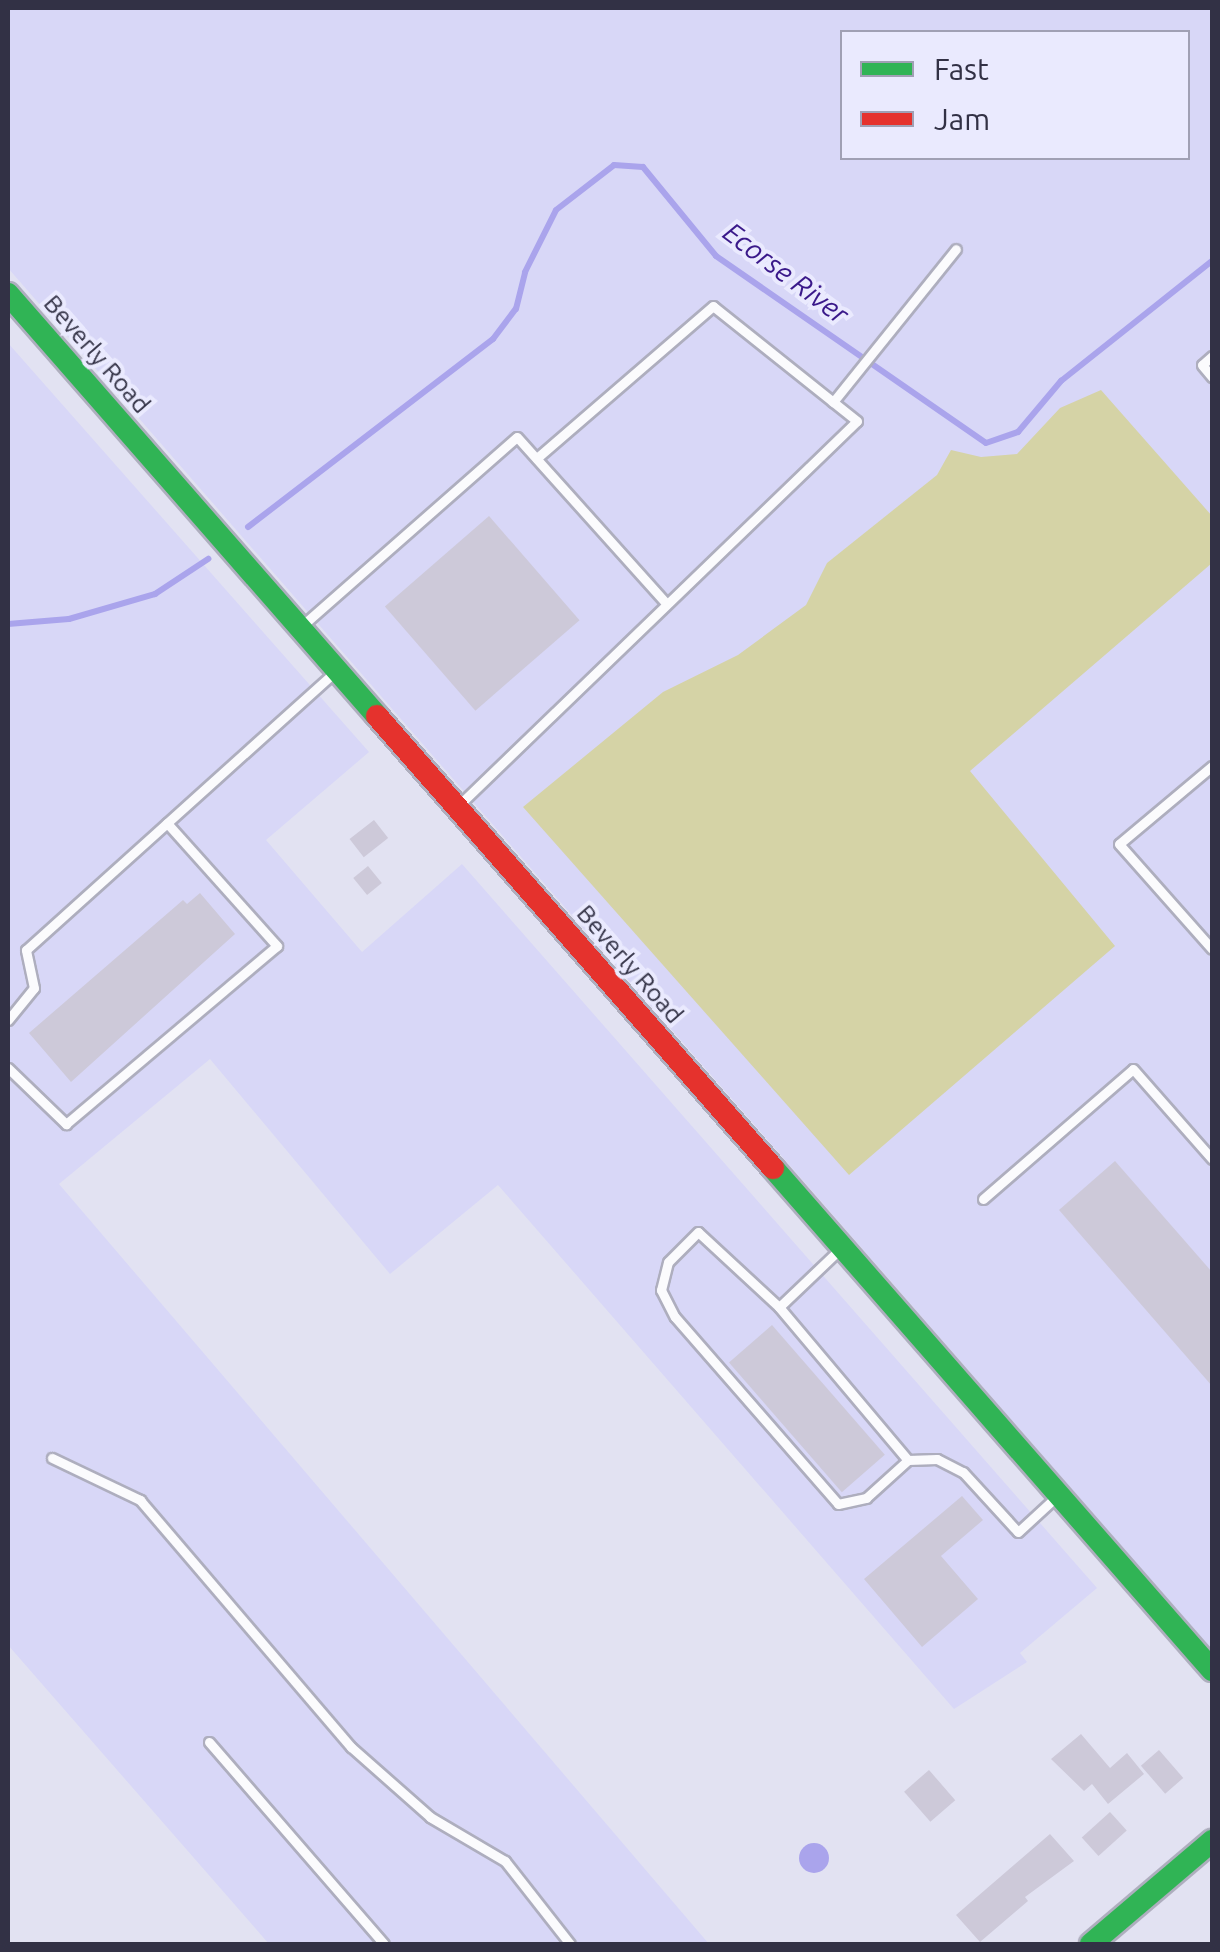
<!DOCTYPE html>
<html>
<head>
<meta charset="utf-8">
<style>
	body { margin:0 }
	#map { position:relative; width:1220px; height:1952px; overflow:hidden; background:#e2e2f2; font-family:Ubuntu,sans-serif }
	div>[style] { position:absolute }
	.built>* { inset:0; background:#d8d7f7 }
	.green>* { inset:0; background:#d5d3a6 }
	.water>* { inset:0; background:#aaa4ec }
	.round { border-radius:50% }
	.stream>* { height:6px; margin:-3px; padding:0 3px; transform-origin:3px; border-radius:3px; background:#aaa4ec }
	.building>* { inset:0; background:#cdc9d9; transform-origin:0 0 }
	.roads { filter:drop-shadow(2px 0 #aeaebe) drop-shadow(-2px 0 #aeaebe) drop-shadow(0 2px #aeaebe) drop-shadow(0 -2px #aeaebe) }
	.lane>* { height:9px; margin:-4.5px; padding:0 4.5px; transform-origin:4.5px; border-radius:4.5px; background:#fbfbfd }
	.fast>* { height:22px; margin:-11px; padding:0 11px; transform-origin:11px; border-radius:11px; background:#30b455 }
	.jam>* { height:22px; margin:-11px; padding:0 11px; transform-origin:11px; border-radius:11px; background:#e5322d }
	span { translate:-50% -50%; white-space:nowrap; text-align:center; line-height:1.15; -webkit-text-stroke:8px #eaeafe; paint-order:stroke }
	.street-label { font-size:25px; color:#323145 }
	.water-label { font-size:28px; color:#3a198a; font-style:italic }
	.frame { position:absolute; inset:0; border:10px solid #323145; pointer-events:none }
	.legend { position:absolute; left:840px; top:30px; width:350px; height:130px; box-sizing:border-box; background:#eaeafe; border:2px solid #a0a0b4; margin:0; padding:12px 18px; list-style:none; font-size:30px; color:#323145 }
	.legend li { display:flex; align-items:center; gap:20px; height:50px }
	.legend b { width:50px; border:2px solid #a0a0b4 }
</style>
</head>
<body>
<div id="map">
	<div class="built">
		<i style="clip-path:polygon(evenodd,8px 8px,1212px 8px,1212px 1650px,8px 268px,8px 8px,842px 32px,1188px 32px,1188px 158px,842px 158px,842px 32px)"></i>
		<i style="clip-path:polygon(8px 343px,369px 752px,266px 840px,362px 952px,462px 864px,1097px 1588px,1020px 1653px,1027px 1662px,954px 1709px,498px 1185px,390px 1274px,210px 1059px,59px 1184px,709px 1944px,269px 1944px,8px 1645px)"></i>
	</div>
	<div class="green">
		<i style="clip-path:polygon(1101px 390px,1212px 516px,1212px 563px,970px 771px,1115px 946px,849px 1175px,523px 807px,663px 692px,738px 655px,806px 605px,827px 563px,937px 475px,951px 450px,981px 457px,1017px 454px,1060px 408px)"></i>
	</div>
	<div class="water">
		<i class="round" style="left:799px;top:1843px;width:30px;height:30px"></i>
	</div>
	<div class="stream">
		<i style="left:248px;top:527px;width:309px;rotate:-37.5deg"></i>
		<i style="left:493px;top:339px;width:38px;rotate:-53deg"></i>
		<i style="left:516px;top:309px;width:38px;rotate:-76deg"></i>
		<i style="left:525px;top:272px;width:69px;rotate:-63.4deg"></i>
		<i style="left:556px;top:210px;width:73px;rotate:-37.8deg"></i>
		<i style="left:614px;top:165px;width:29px;rotate:4deg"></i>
		<i style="left:643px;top:167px;width:115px;rotate:50.6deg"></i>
		<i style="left:716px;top:256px;width:328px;rotate:34.7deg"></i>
		<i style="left:986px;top:443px;width:34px;rotate:-19deg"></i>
		<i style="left:1018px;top:432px;width:67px;rotate:-49.9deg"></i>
		<i style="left:1061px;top:381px;width:193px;rotate:-38.5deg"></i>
		<i style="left:8px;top:624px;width:61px;rotate:-4.7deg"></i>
		<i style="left:69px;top:619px;width:90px;rotate:-16.2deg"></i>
		<i style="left:155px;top:594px;width:64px;rotate:-33.4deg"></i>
	</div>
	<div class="building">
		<i style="left:489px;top:516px;width:138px;height:138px;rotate:49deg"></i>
		<i style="left:374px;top:820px;width:23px;height:31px;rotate:52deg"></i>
		<i style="left:368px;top:866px;width:22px;height:19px;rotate:51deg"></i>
		<i style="clip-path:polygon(200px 893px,235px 934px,71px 1082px,29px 1033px,183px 900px,187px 904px)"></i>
		<i style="clip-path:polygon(1115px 1161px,1212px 1272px,1212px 1386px,1059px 1210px)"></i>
		<i style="left:772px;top:1325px;width:172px;height:57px;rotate:49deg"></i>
		<i style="clip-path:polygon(962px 1496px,983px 1520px,941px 1556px,978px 1599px,922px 1647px,864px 1579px)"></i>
		<i style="clip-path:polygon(1081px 1734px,1110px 1768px,1127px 1753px,1144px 1774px,1108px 1804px,1092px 1784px,1084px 1791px,1051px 1759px)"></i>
		<i style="left:1159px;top:1750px;width:37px;height:24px;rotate:49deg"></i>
		<i style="left:929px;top:1770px;width:40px;height:33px;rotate:49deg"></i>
		<i style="left:1110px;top:1812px;width:25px;height:38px;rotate:48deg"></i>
		<i style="clip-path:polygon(1050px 1834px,1074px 1861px,1025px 1897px,1028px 1901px,980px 1942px,956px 1915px)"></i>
	</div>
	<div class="roads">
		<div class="lane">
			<i style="left:1212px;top:356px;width:13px;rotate:138deg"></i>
			<i style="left:1202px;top:365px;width:16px;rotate:50deg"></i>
			<i style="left:833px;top:402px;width:196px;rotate:-51.2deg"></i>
			<i style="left:304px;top:624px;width:283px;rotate:-41.3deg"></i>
			<i style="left:517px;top:437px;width:223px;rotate:48.1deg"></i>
			<i style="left:1212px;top:766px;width:121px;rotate:140deg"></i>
			<i style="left:1119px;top:844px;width:140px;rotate:48.5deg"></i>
			<i style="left:458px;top:806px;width:554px;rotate:-43.98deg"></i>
			<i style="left:857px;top:421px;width:184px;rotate:-141.4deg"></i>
			<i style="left:713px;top:306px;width:233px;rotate:139.2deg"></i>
			<i style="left:8px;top:1020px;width:41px;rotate:-50.9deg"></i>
			<i style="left:34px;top:988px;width:39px;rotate:-102deg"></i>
			<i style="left:26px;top:950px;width:414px;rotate:-42deg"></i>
			<i style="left:8px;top:1068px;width:81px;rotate:44deg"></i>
			<i style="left:66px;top:1124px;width:276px;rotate:-40.2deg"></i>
			<i style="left:277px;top:946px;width:165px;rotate:-131.8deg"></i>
			<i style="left:983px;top:1199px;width:198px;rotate:-40.9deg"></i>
			<i style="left:1133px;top:1069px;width:120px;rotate:48.7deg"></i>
			<i style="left:840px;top:1249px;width:84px;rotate:136.4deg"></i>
			<i style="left:779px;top:1307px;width:110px;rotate:-137.2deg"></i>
			<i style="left:698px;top:1232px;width:42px;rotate:135deg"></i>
			<i style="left:668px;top:1262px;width:29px;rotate:104deg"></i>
			<i style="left:661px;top:1290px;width:30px;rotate:63deg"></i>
			<i style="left:675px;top:1317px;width:248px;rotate:48.9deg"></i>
			<i style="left:838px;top:1504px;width:29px;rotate:-12deg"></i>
			<i style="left:866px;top:1498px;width:57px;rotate:-42.1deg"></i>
			<i style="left:908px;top:1460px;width:29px;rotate:-2deg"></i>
			<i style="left:937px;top:1459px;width:29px;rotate:27deg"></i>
			<i style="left:963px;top:1472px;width:81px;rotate:47.5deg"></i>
			<i style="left:1018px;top:1532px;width:52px;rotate:-42.6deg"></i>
			<i style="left:779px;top:1307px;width:200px;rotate:49.9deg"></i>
			<i style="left:52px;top:1458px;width:98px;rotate:25.5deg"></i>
			<i style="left:140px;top:1500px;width:325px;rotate:49.5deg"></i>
			<i style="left:351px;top:1747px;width:106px;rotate:41.5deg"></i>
			<i style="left:430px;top:1817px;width:87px;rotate:30.4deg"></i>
			<i style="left:505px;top:1861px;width:105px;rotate:51.9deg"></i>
			<i style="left:209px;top:1742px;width:267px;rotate:49.1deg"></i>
		</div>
		<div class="fast">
			<i style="left:8px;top:294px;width:561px;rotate:48.83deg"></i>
			<i style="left:773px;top:1168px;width:667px;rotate:48.83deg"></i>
			<i style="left:1091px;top:1944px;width:159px;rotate:-40.4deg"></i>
		</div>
		<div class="jam">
			<i style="left:377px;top:716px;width:601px;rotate:48.78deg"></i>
		</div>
	</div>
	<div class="street-label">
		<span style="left:97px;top:354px;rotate:49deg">Beverly Road</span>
		<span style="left:630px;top:964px;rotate:49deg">Beverly Road</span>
	</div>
	<div class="water-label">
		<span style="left:786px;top:273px;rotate:37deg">Ecorse River</span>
	</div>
	<div class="frame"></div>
	<ul class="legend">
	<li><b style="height:12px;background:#30b455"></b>Fast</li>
	<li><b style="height:12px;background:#e5322d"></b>Jam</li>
	</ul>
</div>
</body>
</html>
